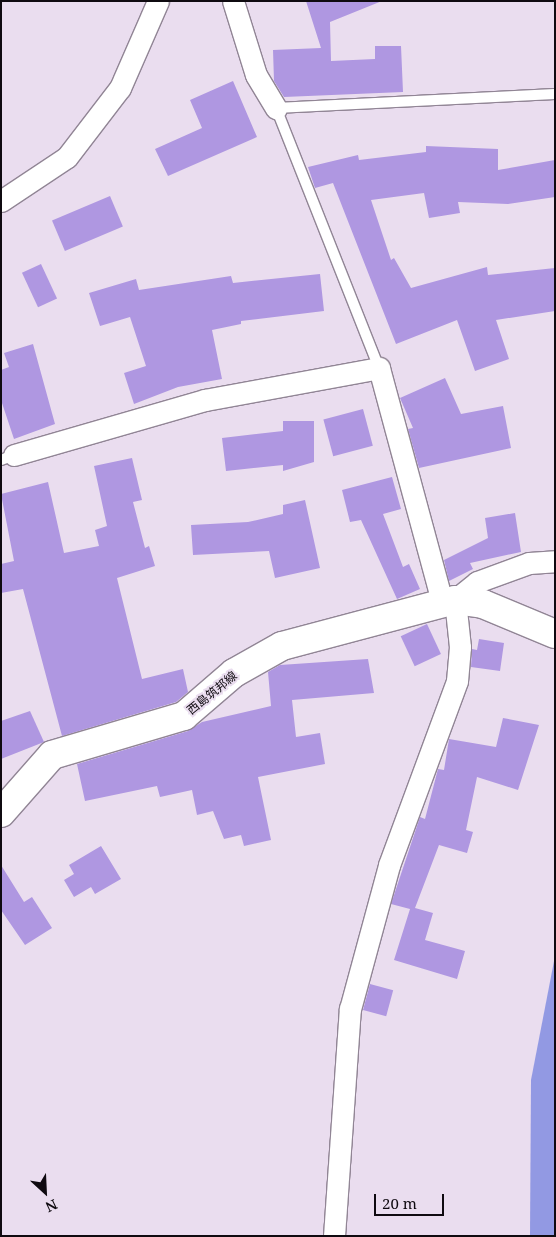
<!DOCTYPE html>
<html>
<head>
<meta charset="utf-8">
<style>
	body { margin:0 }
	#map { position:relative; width:556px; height:1237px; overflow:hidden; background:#eaddef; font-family:"Noto Serif","Noto Sans JP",serif }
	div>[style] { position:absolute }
	.water>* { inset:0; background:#9299e3 }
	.building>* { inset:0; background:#af97e1; transform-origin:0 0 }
	.roads { filter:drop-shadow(1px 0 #918595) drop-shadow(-1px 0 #918595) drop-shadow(0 1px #918595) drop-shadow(0 -1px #918595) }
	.lane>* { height:10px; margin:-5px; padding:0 5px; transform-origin:5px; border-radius:5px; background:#fff }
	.street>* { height:21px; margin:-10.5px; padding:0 10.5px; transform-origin:10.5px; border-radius:10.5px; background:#fff }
	.secondary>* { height:28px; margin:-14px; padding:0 14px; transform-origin:14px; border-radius:14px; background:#fff }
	span { translate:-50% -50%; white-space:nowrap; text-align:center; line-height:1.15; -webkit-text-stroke:4px #eaddef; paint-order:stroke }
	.street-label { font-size:12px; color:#0f0a10 }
	.frame { position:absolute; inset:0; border:2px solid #0f0a10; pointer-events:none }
	.north { position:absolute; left:20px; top:1167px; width:50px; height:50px; -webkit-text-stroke:4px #eaddef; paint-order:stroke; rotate:155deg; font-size:14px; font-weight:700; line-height:20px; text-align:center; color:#0f0a10 }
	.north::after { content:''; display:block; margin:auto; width:18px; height:22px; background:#0f0a10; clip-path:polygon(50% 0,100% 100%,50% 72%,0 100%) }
	.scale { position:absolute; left:374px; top:1194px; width:70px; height:22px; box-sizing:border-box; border:2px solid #0f0a10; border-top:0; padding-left:6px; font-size:15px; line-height:18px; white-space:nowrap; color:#0f0a10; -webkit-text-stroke:4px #eaddef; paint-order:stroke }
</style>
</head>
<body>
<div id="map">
	<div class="water">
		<i style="clip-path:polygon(555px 956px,555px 1236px,530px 1236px,531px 1080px)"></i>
	</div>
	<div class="building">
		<i style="clip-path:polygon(306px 1px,382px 1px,330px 22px,331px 61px,375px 59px,375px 46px,401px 46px,403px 92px,284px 97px,274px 81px,273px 50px,321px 48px)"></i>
		<i style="clip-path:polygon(233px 81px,257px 137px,168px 176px,155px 149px,202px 128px,190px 100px)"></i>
		<i style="clip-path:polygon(426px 146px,498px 149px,498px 170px,555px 160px,555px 197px,508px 204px,458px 202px,460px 213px,429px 218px,424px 193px,371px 200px,391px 260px,394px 258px,411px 288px,487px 267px,488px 275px,555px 268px,555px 311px,496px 320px,509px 359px,475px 371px,457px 320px,396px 344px,333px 183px,315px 188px,308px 167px,358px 155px,359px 160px,426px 152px)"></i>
		<i style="left:110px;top:196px;width:33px;height:63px;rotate:67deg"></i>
		<i style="left:41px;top:264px;width:38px;height:21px;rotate:65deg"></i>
		<i style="clip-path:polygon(320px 274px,324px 311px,241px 321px,241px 324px,212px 330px,222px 379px,178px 387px,134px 404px,124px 373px,146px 366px,130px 317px,100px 326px,89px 293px,136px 279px,139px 290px,231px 276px,233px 283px)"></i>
		<i style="clip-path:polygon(33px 344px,55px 424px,14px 439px,1px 400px,1px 370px,9px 367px,4px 353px)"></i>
		<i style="clip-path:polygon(445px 378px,461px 414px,503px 406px,511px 448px,419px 468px,408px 429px,413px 428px,400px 398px)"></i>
		<i style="left:363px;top:409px;width:38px;height:41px;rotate:75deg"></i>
		<i style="clip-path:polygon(283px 421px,314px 421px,314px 462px,283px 471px,283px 465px,226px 471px,222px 438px,283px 431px)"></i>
		<i style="clip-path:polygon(132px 458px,142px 500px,133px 502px,145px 548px,149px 546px,155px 566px,117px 578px,142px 679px,183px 669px,188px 692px,176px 702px,62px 736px,23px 589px,1px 593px,1px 564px,14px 561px,1px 494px,48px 482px,64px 553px,99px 546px,95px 530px,107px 526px,94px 466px)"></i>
		<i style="clip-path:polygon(392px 477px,401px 509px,383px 514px,403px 567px,409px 564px,420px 589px,397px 599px,361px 520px,350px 522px,342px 490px)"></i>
		<i style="clip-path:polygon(305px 500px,320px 568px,275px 578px,269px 551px,193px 555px,191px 525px,248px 522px,283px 514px,283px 505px)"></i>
		<i style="clip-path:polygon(515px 513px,521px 552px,470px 563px,473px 569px,449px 581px,444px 560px,488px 538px,485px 518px)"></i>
		<i style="left:427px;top:624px;width:33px;height:29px;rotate:65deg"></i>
		<i style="clip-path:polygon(479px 639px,504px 643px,500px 671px,471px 667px,472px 649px,477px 650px)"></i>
		<i style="clip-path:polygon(368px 659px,374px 693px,292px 700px,296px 737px,320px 733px,325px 764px,258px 777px,271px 840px,244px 846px,241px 835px,224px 839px,213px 811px,197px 815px,192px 790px,160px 797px,157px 786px,85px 801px,77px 764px,188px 731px,202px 722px,271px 706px,268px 672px,280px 665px)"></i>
		<i style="clip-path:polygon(30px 711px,44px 742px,1px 759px,1px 721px)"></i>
		<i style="clip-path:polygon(503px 718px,539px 725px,518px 790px,477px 777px,466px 830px,473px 832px,467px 853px,439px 845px,415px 908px,433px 913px,425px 940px,465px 951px,457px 979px,394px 960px,410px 909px,391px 904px,420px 817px,425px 819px,438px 769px,444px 770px,449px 739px,496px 747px)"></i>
		<i style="clip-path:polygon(101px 846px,121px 879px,95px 894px,91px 887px,74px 897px,64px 880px,74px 874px,69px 865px)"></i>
		<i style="clip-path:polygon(1px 865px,24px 902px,32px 897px,52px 928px,25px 945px,1px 910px)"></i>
		<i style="left:370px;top:984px;width:24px;height:27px;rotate:15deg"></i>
	</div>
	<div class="roads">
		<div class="lane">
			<i style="left:379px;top:368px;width:280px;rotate:-111.6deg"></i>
			<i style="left:276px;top:108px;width:279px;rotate:-2.9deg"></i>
			<i style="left:1px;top:460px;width:14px;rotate:-21deg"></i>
		</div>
		<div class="street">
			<i style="left:233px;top:1px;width:77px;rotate:72.7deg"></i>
			<i style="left:256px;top:75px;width:39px;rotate:59deg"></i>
			<i style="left:1px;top:201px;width:79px;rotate:-33.7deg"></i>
			<i style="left:67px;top:157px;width:87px;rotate:-52.5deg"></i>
			<i style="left:120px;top:88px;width:95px;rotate:-66.4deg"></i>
			<i style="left:14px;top:455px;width:199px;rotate:-16.1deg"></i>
			<i style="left:205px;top:400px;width:177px;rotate:-10.4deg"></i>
			<i style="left:379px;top:368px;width:241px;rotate:74.9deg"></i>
			<i style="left:334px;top:1236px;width:228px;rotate:-86deg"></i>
			<i style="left:350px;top:1009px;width:149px;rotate:-74.8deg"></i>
			<i style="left:389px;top:865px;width:196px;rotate:-69.7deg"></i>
			<i style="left:457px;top:681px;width:34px;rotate:-85deg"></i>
			<i style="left:460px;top:647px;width:47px;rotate:-96.1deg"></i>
			<i style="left:455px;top:600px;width:28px;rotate:-39deg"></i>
			<i style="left:477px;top:582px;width:55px;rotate:-20.1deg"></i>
			<i style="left:529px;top:563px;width:26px;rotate:-4deg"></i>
		</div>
		<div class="secondary">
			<i style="left:1px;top:813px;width:77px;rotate:-48.7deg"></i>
			<i style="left:52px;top:755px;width:138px;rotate:-16.5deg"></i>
			<i style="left:184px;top:716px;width:66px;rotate:-40.7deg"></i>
			<i style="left:234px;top:673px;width:55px;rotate:-29.4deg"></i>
			<i style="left:282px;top:646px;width:179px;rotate:-14.9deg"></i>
			<i style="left:455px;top:600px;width:28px;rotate:8deg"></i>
			<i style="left:483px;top:604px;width:78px;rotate:22.6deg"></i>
		</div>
	</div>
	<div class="street-label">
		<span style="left:212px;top:693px;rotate:-39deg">西島筑邦線</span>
	</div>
	<div class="frame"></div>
	<div class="north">N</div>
	<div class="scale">20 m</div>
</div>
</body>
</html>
